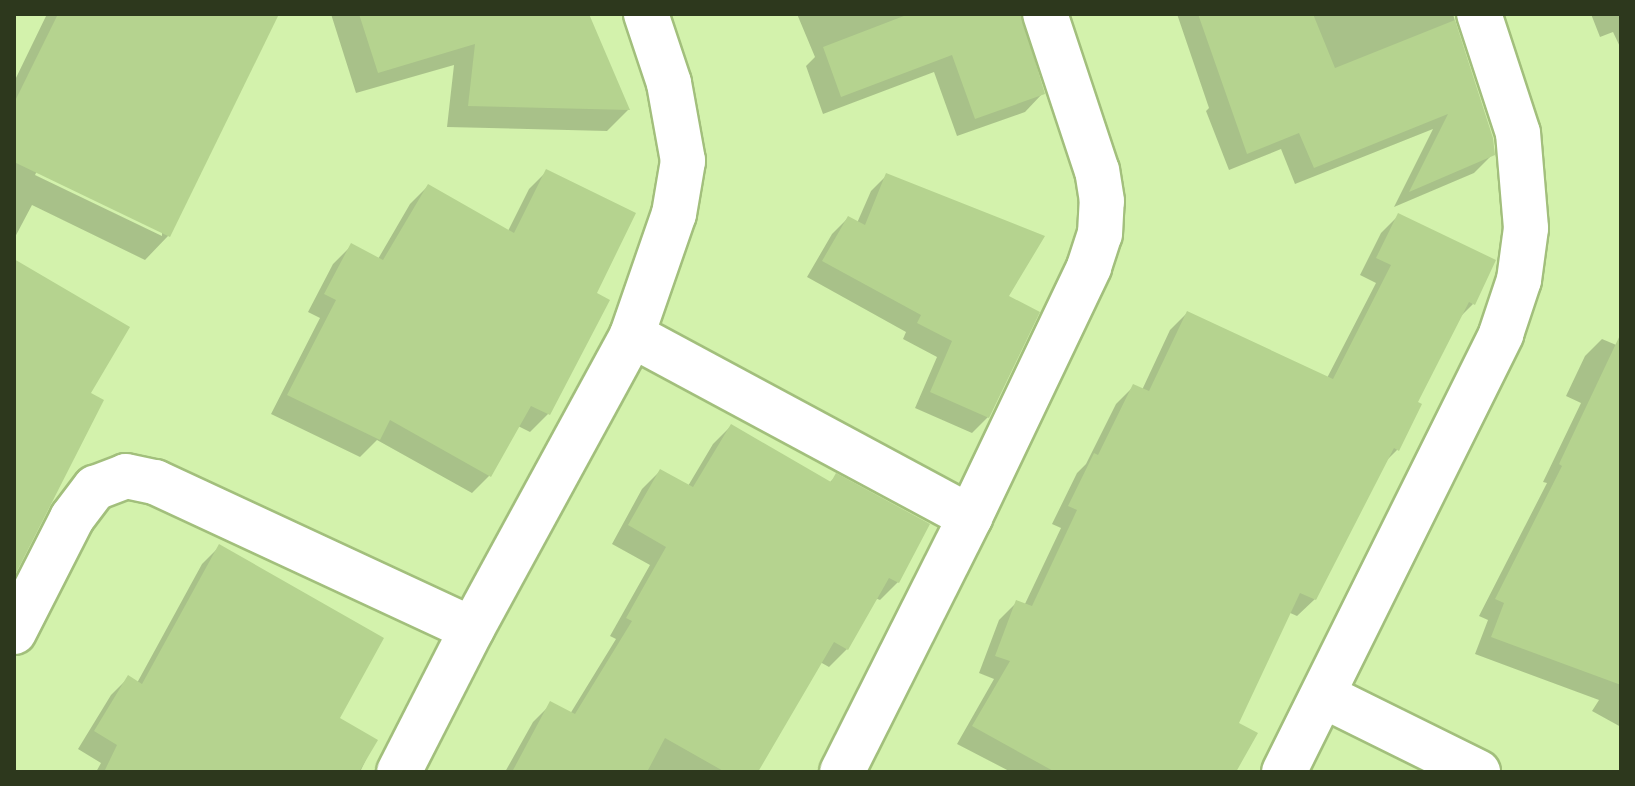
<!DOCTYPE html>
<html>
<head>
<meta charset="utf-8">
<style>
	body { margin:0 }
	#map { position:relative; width:1635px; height:786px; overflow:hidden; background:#d3f2ac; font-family:"Roboto Condensed",sans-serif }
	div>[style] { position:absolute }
	.shadow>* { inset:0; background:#0003 }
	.building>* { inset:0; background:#b5d38f }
	.roads { filter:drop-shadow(2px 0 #a2bf7c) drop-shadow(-2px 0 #a2bf7c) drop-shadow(0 2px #a2bf7c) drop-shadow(0 -2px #a2bf7c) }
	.minor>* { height:44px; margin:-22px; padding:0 22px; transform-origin:22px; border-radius:22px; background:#fff }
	span { translate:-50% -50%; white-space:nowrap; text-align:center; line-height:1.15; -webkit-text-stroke:6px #fff; paint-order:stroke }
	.frame { position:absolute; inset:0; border:16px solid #2d381d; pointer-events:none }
</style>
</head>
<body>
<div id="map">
	<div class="shadow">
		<i style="clip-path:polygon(evenodd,47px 14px,277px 14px,168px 236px,145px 260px,32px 205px,14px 239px,14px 82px,47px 14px,37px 171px,162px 231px,162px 236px,35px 175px,37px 171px)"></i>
		<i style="clip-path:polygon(331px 14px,587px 14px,628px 110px,607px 131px,447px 127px,454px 65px,356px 93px)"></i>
		<i style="clip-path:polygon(797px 14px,1019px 14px,1043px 93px,1025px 112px,957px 136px,934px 72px,823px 114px,806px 66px,815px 57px)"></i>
		<i style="clip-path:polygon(1177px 14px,1453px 14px,1493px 154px,1474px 173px,1394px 207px,1433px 129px,1295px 184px,1281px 149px,1229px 170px,1206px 111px,1209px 108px)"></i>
		<i style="clip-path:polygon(1591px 14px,1621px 14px,1621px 49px,1613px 32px,1600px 37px)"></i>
		<i style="clip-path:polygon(547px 171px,595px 294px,548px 414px,530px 432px,518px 426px,490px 475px,472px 493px,377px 440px,360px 457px,271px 414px,320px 318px,308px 312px,333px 264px,351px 246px,378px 259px,410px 204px,428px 186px,508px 231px,529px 189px)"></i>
		<i style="clip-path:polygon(887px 175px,1006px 297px,988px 417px,972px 433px,915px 408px,937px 357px,903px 339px,906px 332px,807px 277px,832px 234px,848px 218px,857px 223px,871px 191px)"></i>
		<i style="clip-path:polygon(1399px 215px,1473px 304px,1458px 319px,1416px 403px,1397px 450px,1385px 462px,1315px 599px,1297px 616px,1288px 612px,1237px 724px,1234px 772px,1011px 772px,957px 744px,994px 679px,979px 673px,999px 620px,1016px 603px,1024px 606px,1061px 528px,1052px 524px,1077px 473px,1086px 464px,1116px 404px,1133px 387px,1142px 390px,1170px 330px,1187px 313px,1327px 378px,1376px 283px,1360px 275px,1381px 233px)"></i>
		<i style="clip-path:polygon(1602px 339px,1621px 347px,1621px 727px,1592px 711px,1599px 700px,1475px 654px,1488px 620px,1479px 616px,1547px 483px,1543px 482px,1581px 403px,1566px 396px,1585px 356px)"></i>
		<i style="clip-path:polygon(731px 426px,829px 483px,836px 476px,898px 582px,880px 600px,875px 598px,847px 649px,829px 667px,820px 662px,756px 772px,505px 772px,533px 722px,551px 704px,570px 714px,616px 639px,610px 636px,650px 565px,612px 544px,642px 489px,660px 471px,688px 486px,713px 444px)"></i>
		<i style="clip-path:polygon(219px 547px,338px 719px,375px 741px,360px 772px,96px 772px,101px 763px,78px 749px,111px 695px,128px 678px,137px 683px,202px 564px)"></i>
	</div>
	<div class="building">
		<i style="clip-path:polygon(58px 14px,279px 14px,170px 237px,14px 162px,14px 103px)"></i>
		<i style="clip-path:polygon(359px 14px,589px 14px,630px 110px,468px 106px,475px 44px,378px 73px)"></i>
		<i style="clip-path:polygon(909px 14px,1021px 14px,1045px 94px,975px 119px,952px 55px,841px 97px,823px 47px)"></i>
		<i style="clip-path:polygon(1198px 14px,1313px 14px,1335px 68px,1455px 20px,1493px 138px,1495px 155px,1409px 192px,1448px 114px,1314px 168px,1299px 133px,1247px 154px)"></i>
		<i style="clip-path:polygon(546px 169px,636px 213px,597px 293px,610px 300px,550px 415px,531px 406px,491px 477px,390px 420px,380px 440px,287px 395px,336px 300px,324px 294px,351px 243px,383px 260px,428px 184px,514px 233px)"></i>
		<i style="clip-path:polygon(886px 173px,1045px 236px,1009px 296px,1040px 312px,989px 418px,930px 392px,952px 341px,917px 323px,921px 315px,822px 261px,848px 216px,865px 225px)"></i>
		<i style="clip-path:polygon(1398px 213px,1496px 260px,1475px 305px,1469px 302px,1418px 402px,1422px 404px,1399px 451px,1394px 448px,1316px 600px,1300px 593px,1239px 723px,1258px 733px,1236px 772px,1055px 772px,972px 726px,1010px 661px,995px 656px,1016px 600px,1032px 606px,1077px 510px,1068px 506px,1094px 453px,1098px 455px,1133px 384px,1149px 391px,1187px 311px,1333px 379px,1391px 265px,1376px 258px)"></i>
		<i style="clip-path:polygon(14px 259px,130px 327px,91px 393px,104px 400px,14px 577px)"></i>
		<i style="clip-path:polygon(1621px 333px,1621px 685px,1491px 637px,1504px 603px,1495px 599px,1562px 466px,1559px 464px)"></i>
		<i style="clip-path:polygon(731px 424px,831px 482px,836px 473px,930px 524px,899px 583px,889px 578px,848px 650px,834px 642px,758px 772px,725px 772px,665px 738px,647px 772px,512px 772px,550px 701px,575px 714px,632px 621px,626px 618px,666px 547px,628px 525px,660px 469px,693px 487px)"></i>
		<i style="clip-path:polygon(219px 544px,384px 638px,340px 718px,378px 740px,359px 772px,104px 772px,117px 745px,94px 731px,128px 675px,142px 684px)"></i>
	</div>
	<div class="roads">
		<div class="minor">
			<i style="left:632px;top:335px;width:384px;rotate:28.3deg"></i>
			<i style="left:14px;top:632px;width:128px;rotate:-63deg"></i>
			<i style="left:72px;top:518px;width:38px;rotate:-53deg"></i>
			<i style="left:95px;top:488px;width:33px;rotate:-21deg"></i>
			<i style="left:126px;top:476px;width:30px;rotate:12deg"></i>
			<i style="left:155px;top:482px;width:349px;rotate:24.9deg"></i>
			<i style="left:1324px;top:696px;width:172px;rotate:26.3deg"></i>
			<i style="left:399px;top:772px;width:161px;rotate:-63deg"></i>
			<i style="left:472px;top:629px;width:335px;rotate:-61.4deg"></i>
			<i style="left:632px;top:335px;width:128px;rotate:-70.9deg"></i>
			<i style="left:674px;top:214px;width:54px;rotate:-80.4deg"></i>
			<i style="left:683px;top:161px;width:79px;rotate:-100.2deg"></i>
			<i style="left:669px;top:83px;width:73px;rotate:-108.4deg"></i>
			<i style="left:842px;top:772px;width:285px;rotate:-63.3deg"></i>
			<i style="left:970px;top:517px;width:277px;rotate:-64.5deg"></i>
			<i style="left:1089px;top:267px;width:35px;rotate:-72deg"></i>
			<i style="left:1100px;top:234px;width:33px;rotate:-87deg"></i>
			<i style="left:1102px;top:201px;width:30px;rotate:-99deg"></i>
			<i style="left:1097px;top:171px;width:165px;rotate:-108.3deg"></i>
			<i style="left:1284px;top:772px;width:489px;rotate:-63.6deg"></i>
			<i style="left:1501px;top:334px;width:57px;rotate:-71.6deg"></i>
			<i style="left:1519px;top:280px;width:52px;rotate:-82.3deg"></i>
			<i style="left:1526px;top:228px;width:95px;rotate:-94.8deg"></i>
			<i style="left:1518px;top:133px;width:125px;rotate:-108.1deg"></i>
		</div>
	</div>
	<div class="frame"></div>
</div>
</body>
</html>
